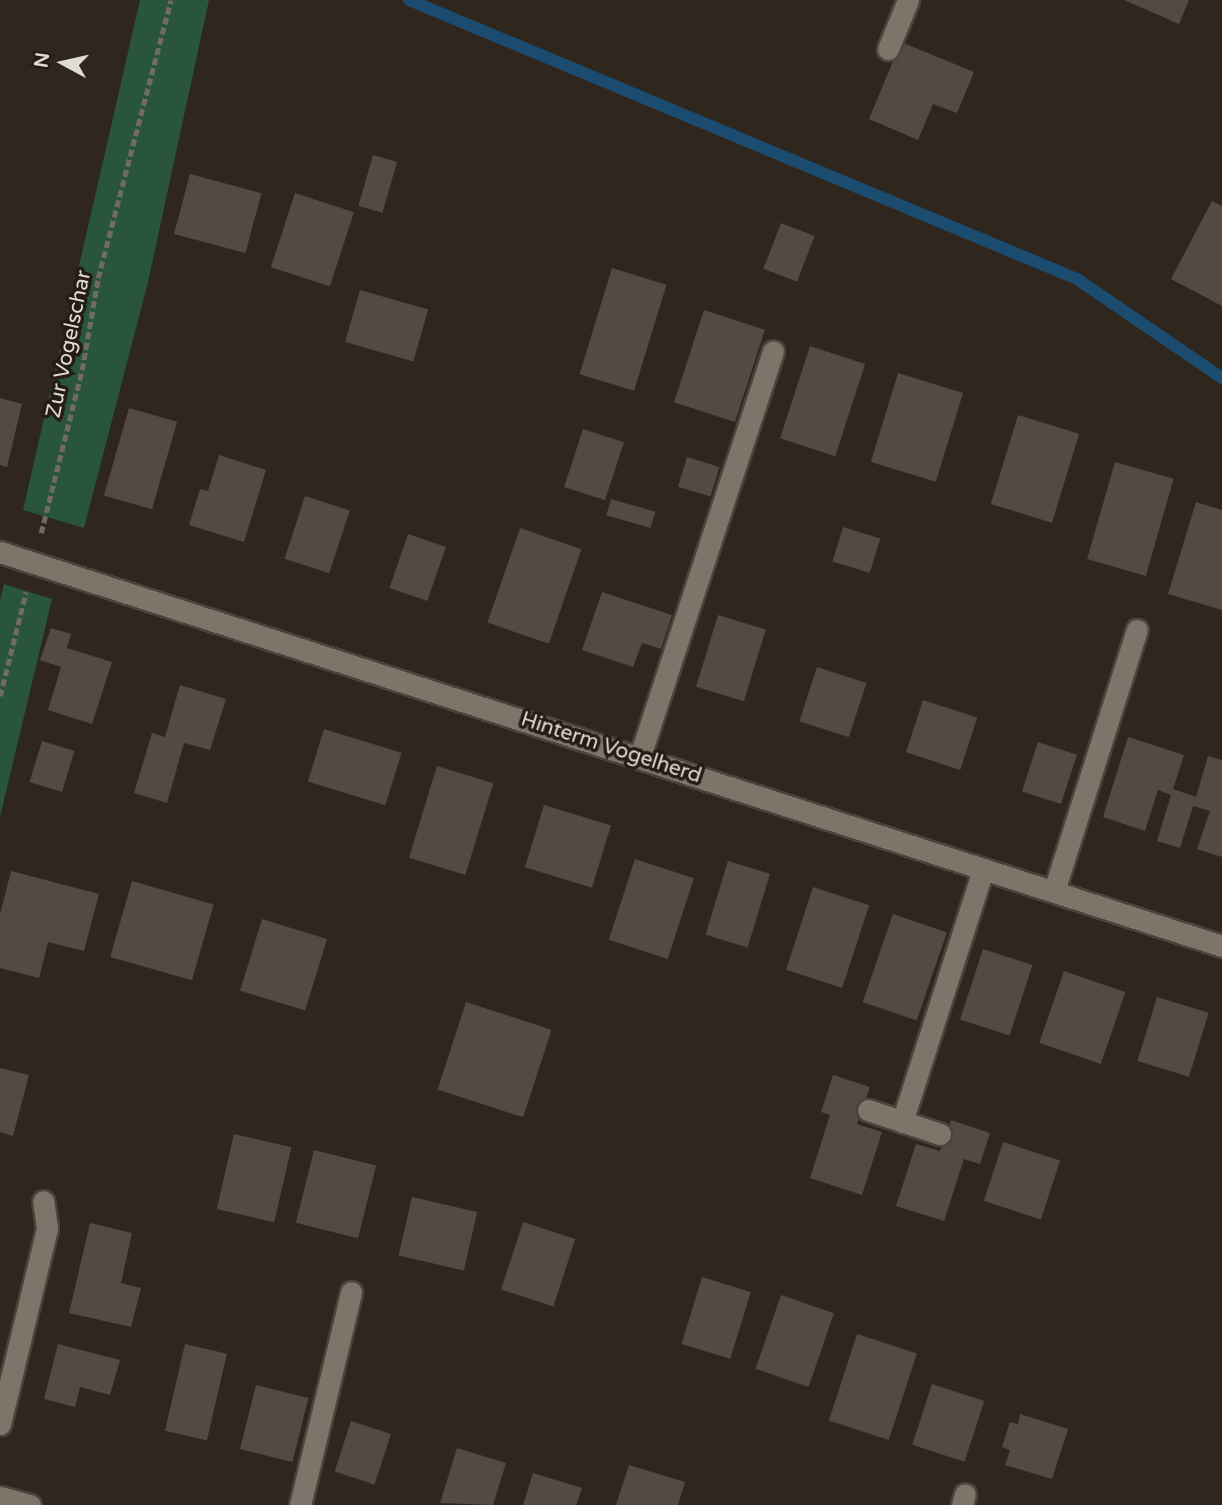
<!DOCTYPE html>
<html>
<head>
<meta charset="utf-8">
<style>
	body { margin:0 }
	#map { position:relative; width:1222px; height:1505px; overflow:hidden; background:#2f261d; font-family:"Varela Round",sans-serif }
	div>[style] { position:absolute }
	.green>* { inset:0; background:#29553e }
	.stream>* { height:12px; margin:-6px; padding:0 6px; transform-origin:6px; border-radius:6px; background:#1c4b70 }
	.building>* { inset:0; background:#544a41; transform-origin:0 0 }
	.path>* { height:4.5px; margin-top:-2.25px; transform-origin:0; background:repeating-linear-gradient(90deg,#726b63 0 7px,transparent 0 10.5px) }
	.roads { filter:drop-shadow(2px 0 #4b443d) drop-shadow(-2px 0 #4b443d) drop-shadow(0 2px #4b443d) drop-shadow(0 -2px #4b443d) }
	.lane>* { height:21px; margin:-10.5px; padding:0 10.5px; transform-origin:10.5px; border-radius:10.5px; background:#7e746a }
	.street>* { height:21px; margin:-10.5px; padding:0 10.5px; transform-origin:10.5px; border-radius:10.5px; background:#7e746a }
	span { translate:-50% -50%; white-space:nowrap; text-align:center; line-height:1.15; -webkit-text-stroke:7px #251c14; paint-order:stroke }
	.street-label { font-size:21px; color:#e0dbd5 }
	.north { position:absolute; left:28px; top:28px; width:70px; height:70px; -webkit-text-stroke:5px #251c14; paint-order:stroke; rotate:278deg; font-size:19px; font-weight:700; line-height:28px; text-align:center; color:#e0dbd5 }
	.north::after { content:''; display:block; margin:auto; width:24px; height:32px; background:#e0dbd5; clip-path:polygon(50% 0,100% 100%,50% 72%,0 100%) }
</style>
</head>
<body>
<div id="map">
	<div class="green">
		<i style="clip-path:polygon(140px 0,209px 0,148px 282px,84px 528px,23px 510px)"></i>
		<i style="clip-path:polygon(4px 584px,52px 599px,0 817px,0 601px)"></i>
	</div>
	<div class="stream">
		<i style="left:409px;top:0;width:724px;rotate:22.67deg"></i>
		<i style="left:1077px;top:279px;width:176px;rotate:34.3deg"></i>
	</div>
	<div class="building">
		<i style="clip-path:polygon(1124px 0,1189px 0,1179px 24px)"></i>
		<i style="clip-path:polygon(901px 42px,974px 72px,957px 113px,933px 104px,918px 140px,869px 119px)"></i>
		<i style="left:373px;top:155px;width:25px;height:53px;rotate:16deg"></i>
		<i style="left:190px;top:174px;width:74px;height:62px;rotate:15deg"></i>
		<i style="left:295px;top:193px;width:62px;height:78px;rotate:18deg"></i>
		<i style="clip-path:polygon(1212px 201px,1222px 206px,1222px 306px,1171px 279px)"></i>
		<i style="left:781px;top:223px;width:36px;height:49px;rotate:21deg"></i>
		<i style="left:612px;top:268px;width:57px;height:111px;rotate:17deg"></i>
		<i style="left:360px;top:290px;width:71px;height:54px;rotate:16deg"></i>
		<i style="left:704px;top:310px;width:64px;height:97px;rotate:18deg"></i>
		<i style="left:810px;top:346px;width:58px;height:97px;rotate:18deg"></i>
		<i style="left:898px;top:373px;width:68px;height:93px;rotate:17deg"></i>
		<i style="clip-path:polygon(0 398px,22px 404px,7px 467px,0 465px)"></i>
		<i style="left:129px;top:408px;width:50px;height:91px;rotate:16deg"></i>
		<i style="left:1018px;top:415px;width:64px;height:93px;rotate:17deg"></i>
		<i style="left:583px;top:429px;width:43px;height:61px;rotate:18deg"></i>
		<i style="clip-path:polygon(219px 455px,266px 470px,244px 542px,189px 525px,200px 489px,208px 491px)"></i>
		<i style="left:687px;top:457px;width:34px;height:31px;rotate:17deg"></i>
		<i style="left:1115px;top:462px;width:61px;height:101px;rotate:16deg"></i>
		<i style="left:305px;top:496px;width:47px;height:66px;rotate:18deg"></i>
		<i style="left:611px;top:499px;width:46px;height:17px;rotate:16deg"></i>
		<i style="clip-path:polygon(1196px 502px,1222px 510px,1222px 610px,1168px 594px)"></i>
		<i style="left:843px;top:527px;width:39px;height:36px;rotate:17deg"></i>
		<i style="left:520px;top:528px;width:65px;height:100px;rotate:19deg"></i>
		<i style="left:408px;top:534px;width:40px;height:57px;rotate:19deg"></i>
		<i style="clip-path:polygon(602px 592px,672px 615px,661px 649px,642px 643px,633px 667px,582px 650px)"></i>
		<i style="left:718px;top:615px;width:50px;height:75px;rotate:17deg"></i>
		<i style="clip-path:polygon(51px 628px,71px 634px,67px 648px,112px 662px,92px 724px,48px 710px,61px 667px,40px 660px)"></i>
		<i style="left:817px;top:667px;width:52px;height:57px;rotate:18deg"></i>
		<i style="clip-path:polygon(180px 685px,226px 699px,210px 750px,184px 743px,167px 803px,134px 793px,152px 733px,165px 737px)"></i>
		<i style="left:923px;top:700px;width:57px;height:55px;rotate:18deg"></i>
		<i style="left:324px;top:729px;width:81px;height:55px;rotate:17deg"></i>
		<i style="clip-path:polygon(1128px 737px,1184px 755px,1173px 789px,1196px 797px,1208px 756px,1222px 760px,1222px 857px,1197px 849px,1210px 811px,1193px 806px,1180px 848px,1157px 841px,1171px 795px,1158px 790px,1145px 831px,1103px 817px)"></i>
		<i style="left:42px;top:741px;width:34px;height:43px;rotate:17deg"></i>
		<i style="left:1038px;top:742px;width:41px;height:52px;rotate:18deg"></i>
		<i style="left:437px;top:766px;width:59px;height:96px;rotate:17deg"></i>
		<i style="left:544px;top:805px;width:70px;height:65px;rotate:17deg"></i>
		<i style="left:635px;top:859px;width:62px;height:85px;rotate:18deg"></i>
		<i style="left:728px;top:861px;width:44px;height:77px;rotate:17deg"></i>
		<i style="clip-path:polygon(11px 871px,99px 894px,84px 951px,48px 942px,39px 978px,0 968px,0 914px)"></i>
		<i style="left:132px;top:881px;width:85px;height:79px;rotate:16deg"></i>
		<i style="left:813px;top:887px;width:59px;height:87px;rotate:18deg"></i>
		<i style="left:893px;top:914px;width:57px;height:93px;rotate:19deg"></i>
		<i style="left:262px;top:919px;width:68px;height:75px;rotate:17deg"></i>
		<i style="left:983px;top:949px;width:52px;height:74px;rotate:18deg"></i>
		<i style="left:1064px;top:971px;width:65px;height:76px;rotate:19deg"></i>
		<i style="left:1157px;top:997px;width:54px;height:67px;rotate:17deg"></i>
		<i style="left:466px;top:1002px;width:90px;height:92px;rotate:18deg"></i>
		<i style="clip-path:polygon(0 1068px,29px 1075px,13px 1136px,0 1132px)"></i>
		<i style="clip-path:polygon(833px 1075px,870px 1087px,857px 1124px,882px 1132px,862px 1195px,810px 1178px,830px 1115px,821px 1112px)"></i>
		<i style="clip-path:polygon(951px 1120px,990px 1133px,980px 1164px,964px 1159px,944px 1221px,896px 1206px,916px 1144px,940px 1151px)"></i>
		<i style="left:234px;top:1134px;width:59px;height:77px;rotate:13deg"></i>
		<i style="left:1003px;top:1142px;width:60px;height:62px;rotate:18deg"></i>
		<i style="left:314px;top:1150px;width:64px;height:75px;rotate:14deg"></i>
		<i style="left:412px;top:1197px;width:67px;height:60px;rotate:13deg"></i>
		<i style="left:523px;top:1222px;width:55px;height:71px;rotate:18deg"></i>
		<i style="clip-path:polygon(90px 1223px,132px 1233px,121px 1283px,141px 1288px,131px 1327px,69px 1313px)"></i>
		<i style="left:702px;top:1277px;width:51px;height:70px;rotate:17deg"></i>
		<i style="left:781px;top:1295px;width:56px;height:78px;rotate:19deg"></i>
		<i style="left:857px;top:1334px;width:63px;height:91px;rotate:18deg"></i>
		<i style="clip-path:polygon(58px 1344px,120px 1360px,110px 1395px,80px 1387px,75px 1407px,44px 1399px)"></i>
		<i style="left:185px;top:1344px;width:43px;height:89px;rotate:13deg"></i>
		<i style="left:932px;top:1384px;width:55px;height:64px;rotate:18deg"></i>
		<i style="left:256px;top:1385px;width:54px;height:66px;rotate:14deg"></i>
		<i style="clip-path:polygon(1020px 1414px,1068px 1429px,1052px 1479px,1005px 1465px,1010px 1450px,1002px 1447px,1010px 1422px,1018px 1424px)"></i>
		<i style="left:351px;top:1421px;width:42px;height:53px;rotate:18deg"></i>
		<i style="clip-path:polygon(457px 1448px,506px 1463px,493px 1505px,440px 1503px)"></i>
		<i style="clip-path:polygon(629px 1465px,685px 1482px,678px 1505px,616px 1505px)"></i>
		<i style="clip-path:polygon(533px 1473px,582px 1488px,576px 1505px,523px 1505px)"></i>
	</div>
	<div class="path">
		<i style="left:41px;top:533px;width:168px;rotate:-75.9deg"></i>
		<i style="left:82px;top:370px;width:93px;rotate:-80.1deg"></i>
		<i style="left:98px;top:278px;width:287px;rotate:-75.3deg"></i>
		<i style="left:0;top:696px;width:107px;rotate:-76deg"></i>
	</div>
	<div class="roads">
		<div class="lane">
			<i style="left:888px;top:49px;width:53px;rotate:-67.8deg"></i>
			<i style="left:640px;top:756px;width:426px;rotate:-71.8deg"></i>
			<i style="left:1054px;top:891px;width:274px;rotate:-72.4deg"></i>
			<i style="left:868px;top:1110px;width:76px;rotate:18.4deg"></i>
			<i style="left:902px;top:1122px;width:266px;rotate:-72.2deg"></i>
			<i style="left:300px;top:1505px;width:219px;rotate:-76.5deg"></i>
			<i style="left:962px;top:1505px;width:11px;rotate:-75deg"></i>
		</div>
		<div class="street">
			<i style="left:0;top:552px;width:1284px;rotate:17.87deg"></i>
			<i style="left:0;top:1424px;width:202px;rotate:-76.5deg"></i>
			<i style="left:47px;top:1228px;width:27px;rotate:-98deg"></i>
			<i style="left:0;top:1497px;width:31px;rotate:15deg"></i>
		</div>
	</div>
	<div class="street-label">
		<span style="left:69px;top:344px;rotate:-78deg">Zur Vogelschar</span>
		<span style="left:611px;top:748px;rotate:18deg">Hinterm Vogelherd</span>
	</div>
	<div class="north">N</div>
</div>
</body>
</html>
